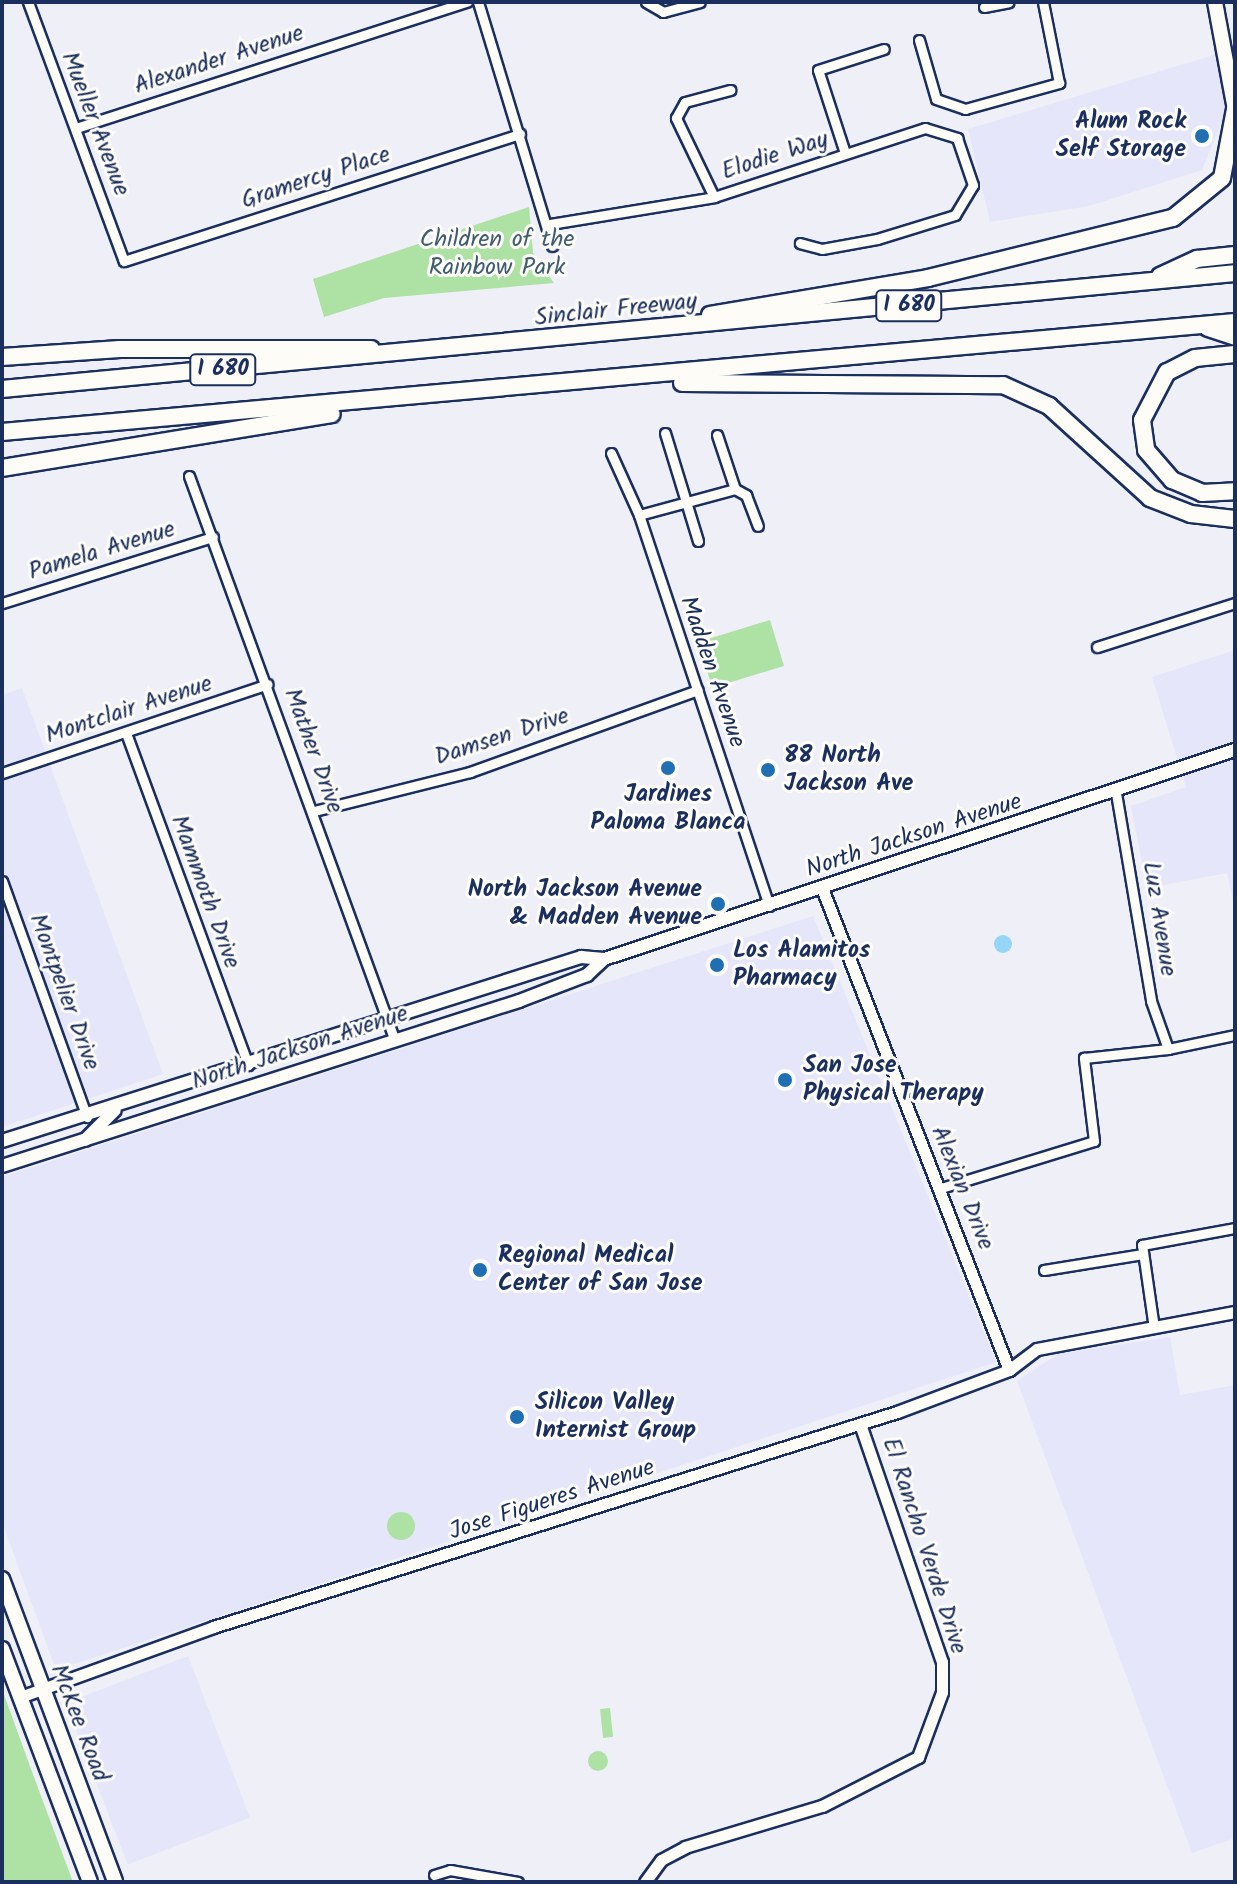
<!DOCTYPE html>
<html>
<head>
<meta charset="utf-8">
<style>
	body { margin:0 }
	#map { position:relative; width:1237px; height:1884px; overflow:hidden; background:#efeff8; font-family:Kalam,sans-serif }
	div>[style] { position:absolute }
	.built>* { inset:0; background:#e5e6f9; transform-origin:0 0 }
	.green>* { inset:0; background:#ade2a4; transform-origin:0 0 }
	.round { border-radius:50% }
	.water>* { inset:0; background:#95d5f7 }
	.roads { filter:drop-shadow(2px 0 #1b2f5e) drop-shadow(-2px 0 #1b2f5e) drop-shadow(0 2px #1b2f5e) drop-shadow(0 -2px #1b2f5e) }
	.minor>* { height:9px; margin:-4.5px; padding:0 4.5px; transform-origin:4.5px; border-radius:4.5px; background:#fdfcf7 }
	.tertiary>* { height:11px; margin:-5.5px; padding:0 5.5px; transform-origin:5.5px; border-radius:5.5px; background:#fdfcf7 }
	.secondary>* { height:12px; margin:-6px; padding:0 6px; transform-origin:6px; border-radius:6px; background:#fdfcf7 }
	.primary>* { height:14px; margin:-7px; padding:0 7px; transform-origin:7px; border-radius:7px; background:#fdfcf7 }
	.motorway>* { height:16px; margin:-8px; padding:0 8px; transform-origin:8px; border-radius:8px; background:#fdfcf7 }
	.dots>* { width:22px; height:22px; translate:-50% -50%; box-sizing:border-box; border:4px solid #fdfcf7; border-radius:50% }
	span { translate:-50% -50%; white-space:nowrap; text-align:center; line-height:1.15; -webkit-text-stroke:6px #fdfcf7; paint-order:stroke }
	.shield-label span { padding:2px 6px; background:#fdfcf7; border:2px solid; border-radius:6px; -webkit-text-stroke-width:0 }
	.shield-label { font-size:22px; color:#1b2f5e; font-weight:700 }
	.street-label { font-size:24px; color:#1b2f5e }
	.poi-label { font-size:24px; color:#1b2f5e; font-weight:700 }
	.right { translate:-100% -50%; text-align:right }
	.left { translate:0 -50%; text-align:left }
	.park-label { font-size:24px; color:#405c70 }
	.frame { position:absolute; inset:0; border:4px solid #1b2f5e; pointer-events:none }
</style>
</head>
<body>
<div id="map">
	<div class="built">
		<i style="clip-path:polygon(1217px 54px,1228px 106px,1202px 170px,1089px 206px,990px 222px,968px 129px)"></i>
		<i style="clip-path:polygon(1235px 650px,1235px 910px,1227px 873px,1147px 888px,1131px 806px,1186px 787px,1152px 677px)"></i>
		<i style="clip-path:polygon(22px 688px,163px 1074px,2px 1127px,2px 695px)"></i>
		<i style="clip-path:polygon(813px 916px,996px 1362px,56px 1670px,2px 1522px,2px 1177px)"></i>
		<i style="clip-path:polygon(1170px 1337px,1180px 1395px,1235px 1385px,1235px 1838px,1192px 1853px,1017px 1381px,1058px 1354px)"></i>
		<i style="left:188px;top:1656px;width:173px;height:131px;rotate:69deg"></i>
	</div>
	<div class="green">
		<i style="clip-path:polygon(529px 207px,533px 253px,554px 283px,384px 298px,324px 317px,313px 279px)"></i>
		<i style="left:770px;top:620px;width:48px;height:75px;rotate:73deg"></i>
		<i class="round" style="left:387px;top:1512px;width:28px;height:28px"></i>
		<i style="clip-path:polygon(2px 1689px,31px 1769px,73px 1882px,2px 1882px)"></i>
		<i style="left:610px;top:1708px;width:29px;height:10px;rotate:84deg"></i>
		<i class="round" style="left:588px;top:1751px;width:20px;height:20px"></i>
	</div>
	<div class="water">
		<i class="round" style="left:994px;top:935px;width:18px;height:18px"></i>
	</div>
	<div class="roads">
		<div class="minor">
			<i style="left:28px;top:2px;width:276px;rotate:69.7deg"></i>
			<i style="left:124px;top:261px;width:416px;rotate:-17.8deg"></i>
			<i style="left:478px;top:2px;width:255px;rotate:73.1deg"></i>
			<i style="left:646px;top:2px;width:20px;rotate:30deg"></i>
			<i style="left:663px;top:12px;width:38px;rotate:-15deg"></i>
			<i style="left:984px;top:7px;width:25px;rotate:-11deg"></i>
			<i style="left:919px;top:40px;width:61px;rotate:73.9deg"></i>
			<i style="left:936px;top:99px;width:31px;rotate:19deg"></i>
			<i style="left:965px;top:109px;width:98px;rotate:-15.5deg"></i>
			<i style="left:1059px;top:83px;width:83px;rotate:-101.2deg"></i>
			<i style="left:76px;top:128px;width:411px;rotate:-17.9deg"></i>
			<i style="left:845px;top:153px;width:87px;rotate:-108deg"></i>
			<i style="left:818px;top:70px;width:69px;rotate:-17.7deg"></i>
			<i style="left:714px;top:197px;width:88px;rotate:-115.7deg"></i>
			<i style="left:676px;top:118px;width:18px;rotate:-61deg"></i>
			<i style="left:685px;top:102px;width:47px;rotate:-14.9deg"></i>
			<i style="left:550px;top:224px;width:166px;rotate:-9.3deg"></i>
			<i style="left:714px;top:197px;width:222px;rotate:-18.1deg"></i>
			<i style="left:925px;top:128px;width:34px;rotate:17deg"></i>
			<i style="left:957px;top:138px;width:50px;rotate:71.2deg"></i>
			<i style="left:973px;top:185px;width:35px;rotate:121deg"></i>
			<i style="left:955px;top:215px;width:82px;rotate:162.9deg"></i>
			<i style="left:877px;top:239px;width:56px;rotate:169.7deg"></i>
			<i style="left:822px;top:249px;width:23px;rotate:-165deg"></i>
			<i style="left:665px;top:433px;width:113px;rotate:73deg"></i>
			<i style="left:717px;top:435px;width:57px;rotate:71.6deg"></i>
			<i style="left:611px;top:453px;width:68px;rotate:65.7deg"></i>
			<i style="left:639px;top:515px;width:412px;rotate:71.6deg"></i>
			<i style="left:189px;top:476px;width:601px;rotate:69.97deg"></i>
			<i style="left:639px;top:515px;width:99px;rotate:-15.2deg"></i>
			<i style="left:735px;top:489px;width:13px;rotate:29deg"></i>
			<i style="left:746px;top:495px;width:33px;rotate:69deg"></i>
			<i style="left:2px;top:603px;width:221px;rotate:-17.4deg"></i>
			<i style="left:1097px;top:647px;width:145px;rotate:-17.7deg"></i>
			<i style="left:126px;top:733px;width:354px;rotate:69.8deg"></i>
			<i style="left:2px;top:773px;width:280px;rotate:-18.5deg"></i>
			<i style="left:1116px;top:793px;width:211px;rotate:80.4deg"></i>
			<i style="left:1151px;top:1001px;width:51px;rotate:70.5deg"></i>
			<i style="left:1168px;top:1049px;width:68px;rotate:-11.8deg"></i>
			<i style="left:314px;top:811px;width:161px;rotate:-14deg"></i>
			<i style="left:470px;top:772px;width:242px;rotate:-19.8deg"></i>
			<i style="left:2px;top:881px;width:251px;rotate:70.2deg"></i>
			<i style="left:938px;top:1189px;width:163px;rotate:-17.1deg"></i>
			<i style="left:1094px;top:1141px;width:84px;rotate:-96.9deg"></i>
			<i style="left:1084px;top:1058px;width:84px;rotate:-6.1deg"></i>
			<i style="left:1044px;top:1270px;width:100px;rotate:-9.2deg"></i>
			<i style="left:1154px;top:1328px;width:84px;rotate:-98.2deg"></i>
			<i style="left:1142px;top:1245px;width:95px;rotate:-10.4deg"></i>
			<i style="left:434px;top:1875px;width:17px;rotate:-17deg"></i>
			<i style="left:450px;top:1870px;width:69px;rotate:10deg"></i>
		</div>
		<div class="tertiary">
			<i style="left:822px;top:888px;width:517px;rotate:68.8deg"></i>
			<i style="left:20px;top:1697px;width:205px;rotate:-19.9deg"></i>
			<i style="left:213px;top:1627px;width:717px;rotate:-17.45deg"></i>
			<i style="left:897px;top:1412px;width:120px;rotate:-20.6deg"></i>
			<i style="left:1009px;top:1370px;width:35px;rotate:-37deg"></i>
			<i style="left:1037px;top:1349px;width:201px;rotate:-10.6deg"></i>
			<i style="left:645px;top:1882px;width:27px;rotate:-54deg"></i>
			<i style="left:661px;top:1860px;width:27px;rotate:-28deg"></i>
			<i style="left:685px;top:1847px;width:143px;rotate:-16.7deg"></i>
			<i style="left:822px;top:1806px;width:108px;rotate:-27deg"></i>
			<i style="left:918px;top:1757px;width:69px;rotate:-69.7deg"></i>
			<i style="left:942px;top:1692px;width:30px;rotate:-90deg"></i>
			<i style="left:942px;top:1662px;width:252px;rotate:-109deg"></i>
		</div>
		<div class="secondary">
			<i style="left:85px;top:1140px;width:42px;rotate:-45deg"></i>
			<i style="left:2px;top:1141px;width:608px;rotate:-17.63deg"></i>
			<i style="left:581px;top:957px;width:23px;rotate:5deg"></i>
			<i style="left:604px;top:959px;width:665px;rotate:-18.33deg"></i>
			<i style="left:2px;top:1166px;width:543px;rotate:-17.7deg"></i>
			<i style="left:519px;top:1001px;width:73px;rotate:-20.9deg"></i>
			<i style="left:587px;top:975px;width:23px;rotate:-43deg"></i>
		</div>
		<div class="primary">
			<i style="left:1215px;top:2px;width:110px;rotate:79.5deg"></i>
			<i style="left:2px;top:1579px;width:323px;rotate:69.5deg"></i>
			<i style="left:2px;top:1649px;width:249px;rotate:69.3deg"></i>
		</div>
		<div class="motorway">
			<i style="left:1160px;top:276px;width:41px;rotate:-24.7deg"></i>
			<i style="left:1197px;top:259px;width:38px;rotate:-6deg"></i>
			<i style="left:710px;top:315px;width:221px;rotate:-9.6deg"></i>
			<i style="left:928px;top:278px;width:252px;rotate:-13.8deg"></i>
			<i style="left:1173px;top:218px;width:63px;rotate:-39.2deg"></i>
			<i style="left:1222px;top:178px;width:70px;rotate:-79.3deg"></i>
			<i style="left:1208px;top:328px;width:28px;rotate:18deg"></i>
			<i style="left:1235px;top:354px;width:40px;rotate:174.3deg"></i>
			<i style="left:1195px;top:358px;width:31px;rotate:153deg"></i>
			<i style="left:1167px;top:372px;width:54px;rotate:117.5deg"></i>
			<i style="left:1142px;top:420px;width:30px;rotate:82deg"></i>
			<i style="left:1146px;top:450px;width:40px;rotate:49deg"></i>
			<i style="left:1172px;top:480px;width:33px;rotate:23deg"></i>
			<i style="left:1202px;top:493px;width:33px;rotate:-3deg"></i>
			<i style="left:2px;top:357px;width:118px;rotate:-3.9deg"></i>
			<i style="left:120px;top:349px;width:251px"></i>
			<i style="left:682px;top:383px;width:321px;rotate:0.4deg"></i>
			<i style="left:1003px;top:385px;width:51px;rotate:24.5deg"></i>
			<i style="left:1049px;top:406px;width:137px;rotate:42.3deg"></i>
			<i style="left:1150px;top:498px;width:44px;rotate:21.3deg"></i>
			<i style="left:1191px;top:514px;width:44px;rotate:6.5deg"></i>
			<i style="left:2px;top:389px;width:1238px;rotate:-5.37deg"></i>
			<i style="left:2px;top:432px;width:1238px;rotate:-5.1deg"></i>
			<i style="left:2px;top:468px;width:334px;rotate:-9.3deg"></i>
		</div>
	</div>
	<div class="dots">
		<i style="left:1202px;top:136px;background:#1f6fb2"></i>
		<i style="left:668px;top:768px;background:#1f6fb2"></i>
		<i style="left:768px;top:770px;background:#1f6fb2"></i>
		<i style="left:718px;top:904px;background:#1f6fb2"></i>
		<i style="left:717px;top:965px;background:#1f6fb2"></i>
		<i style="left:785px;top:1080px;background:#1f6fb2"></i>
		<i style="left:480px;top:1270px;background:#1f6fb2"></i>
		<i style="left:517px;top:1417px;background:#1f6fb2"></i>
	</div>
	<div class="shield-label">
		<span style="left:909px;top:306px">I 680</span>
		<span style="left:223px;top:370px">I 680</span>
	</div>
	<div class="street-label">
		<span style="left:219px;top:60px;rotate:-18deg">Alexander Avenue</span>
		<span style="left:95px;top:124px;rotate:69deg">Mueller Avenue</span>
		<span style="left:775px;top:156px;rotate:-18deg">Elodie Way</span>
		<span style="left:316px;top:178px;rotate:-18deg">Gramercy Place</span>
		<span style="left:616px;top:310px;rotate:-6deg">Sinclair Freeway</span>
		<span style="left:102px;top:551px;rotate:-17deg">Pamela Avenue</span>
		<span style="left:712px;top:672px;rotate:71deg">Madden Avenue</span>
		<span style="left:129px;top:710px;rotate:-18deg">Montclair Avenue</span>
		<span style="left:502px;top:737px;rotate:-18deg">Damsen Drive</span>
		<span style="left:313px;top:751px;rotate:70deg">Mather Drive</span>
		<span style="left:914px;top:836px;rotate:-18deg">North Jackson Avenue</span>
		<span style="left:205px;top:892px;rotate:70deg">Mammoth Drive</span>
		<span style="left:1159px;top:919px;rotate:81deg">Luz Avenue</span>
		<span style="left:64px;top:992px;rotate:70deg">Montpelier Drive</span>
		<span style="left:300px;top:1048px;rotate:-18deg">North Jackson Avenue</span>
		<span style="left:962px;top:1188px;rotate:68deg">Alexian Drive</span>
		<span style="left:552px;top:1500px;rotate:-18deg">Jose Figueres Avenue</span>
		<span style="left:924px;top:1546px;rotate:72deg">El Rancho Verde Drive</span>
		<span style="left:79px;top:1723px;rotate:69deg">McKee Road</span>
	</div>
	<div class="poi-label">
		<span class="right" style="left:1186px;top:136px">Alum Rock<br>Self Storage</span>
		<span class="left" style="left:784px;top:770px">88 North<br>Jackson Ave</span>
		<span style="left:668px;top:809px">Jardines<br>Paloma Blanca</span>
		<span class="right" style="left:702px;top:904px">North Jackson Avenue<br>&amp; Madden Avenue</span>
		<span class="left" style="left:733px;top:965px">Los Alamitos<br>Pharmacy</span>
		<span class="left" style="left:803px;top:1080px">San Jose<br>Physical Therapy</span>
		<span class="left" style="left:498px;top:1270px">Regional Medical<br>Center of San Jose</span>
		<span class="left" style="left:535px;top:1417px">Silicon Valley<br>Internist Group</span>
	</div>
	<div class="park-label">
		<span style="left:497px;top:254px">Children of the<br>Rainbow Park</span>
	</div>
	<div class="frame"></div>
</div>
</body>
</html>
